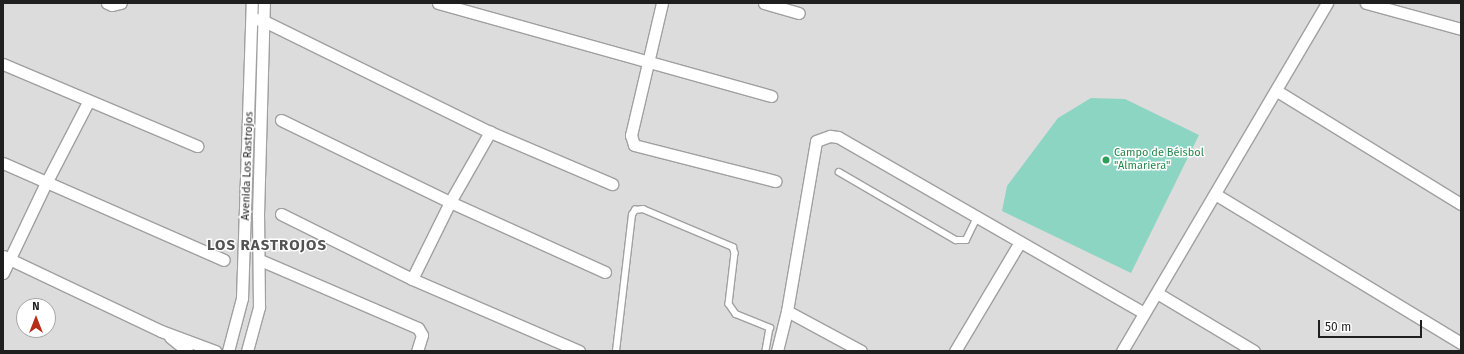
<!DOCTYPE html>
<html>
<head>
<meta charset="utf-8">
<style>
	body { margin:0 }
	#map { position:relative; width:1464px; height:354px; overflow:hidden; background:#eeede6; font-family:"Fira Sans",sans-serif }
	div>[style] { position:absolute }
	.residential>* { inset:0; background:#dddcdc }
	.pitch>* { inset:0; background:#8dd5c3 }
	.roads { filter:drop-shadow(1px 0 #a0a0a0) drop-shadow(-1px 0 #a0a0a0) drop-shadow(0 1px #a0a0a0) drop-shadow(0 -1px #a0a0a0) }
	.lane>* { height:5.5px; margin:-2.75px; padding:0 2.75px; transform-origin:2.75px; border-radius:2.75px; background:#fff }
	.street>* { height:11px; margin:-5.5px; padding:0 5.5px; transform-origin:5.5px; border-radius:5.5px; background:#fff }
	.dots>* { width:11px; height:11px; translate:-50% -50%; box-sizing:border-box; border:2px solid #fff; border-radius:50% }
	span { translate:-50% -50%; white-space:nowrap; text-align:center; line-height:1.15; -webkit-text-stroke:3px #fff; paint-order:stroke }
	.leisure-label { font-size:11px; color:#27864d }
	.left { translate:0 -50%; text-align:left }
	.street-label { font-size:11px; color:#1f1f1f }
	.district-label { font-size:15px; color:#525252; font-weight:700; letter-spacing:1px }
	.frame { position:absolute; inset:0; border:4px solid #1f1f1f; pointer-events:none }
	.north { position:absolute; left:16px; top:298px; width:40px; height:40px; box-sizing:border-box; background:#fff; border:1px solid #a5a5a5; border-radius:50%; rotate:0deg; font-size:11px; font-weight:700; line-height:16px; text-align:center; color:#1f1f1f }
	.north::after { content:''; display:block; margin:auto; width:14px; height:18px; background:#b72c16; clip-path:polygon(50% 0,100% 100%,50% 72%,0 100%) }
	.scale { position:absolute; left:1318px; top:320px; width:104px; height:18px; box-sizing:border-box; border:2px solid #1f1f1f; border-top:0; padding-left:5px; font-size:12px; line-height:14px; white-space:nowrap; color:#1f1f1f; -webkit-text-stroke:3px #fff; paint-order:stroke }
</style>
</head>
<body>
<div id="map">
	<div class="residential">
		<i style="clip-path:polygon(evenodd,3px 3px,1461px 3px,1461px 351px,3px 351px,3px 3px,24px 306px,48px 306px,48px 330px,24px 330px,24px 306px)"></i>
	</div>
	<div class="pitch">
		<i style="clip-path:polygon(1091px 98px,1125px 99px,1199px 135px,1131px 273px,1002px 211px,1007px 186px,1058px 118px)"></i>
	</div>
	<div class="roads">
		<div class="lane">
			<i style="left:839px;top:172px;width:135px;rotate:30.2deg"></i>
			<i style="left:956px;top:240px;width:10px"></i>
			<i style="left:966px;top:240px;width:25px;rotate:-64deg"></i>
			<i style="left:616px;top:351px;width:137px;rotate:-83.3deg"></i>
			<i style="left:632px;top:215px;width:6px;rotate:-59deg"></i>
			<i style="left:635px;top:210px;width:8px;rotate:-7deg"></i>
			<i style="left:643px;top:209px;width:98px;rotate:22.9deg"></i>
			<i style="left:733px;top:247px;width:6px;rotate:72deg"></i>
			<i style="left:735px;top:253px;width:51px;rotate:96.7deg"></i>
			<i style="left:729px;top:304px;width:12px;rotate:55deg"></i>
			<i style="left:736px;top:314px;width:37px;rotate:22deg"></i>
			<i style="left:770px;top:328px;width:23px;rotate:100deg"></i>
		</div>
		<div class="street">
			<i style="left:107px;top:3px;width:5px;rotate:22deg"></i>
			<i style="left:112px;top:5px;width:9px;rotate:-13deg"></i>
			<i style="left:438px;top:3px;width:346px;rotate:15.6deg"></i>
			<i style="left:662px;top:3px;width:136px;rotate:103.2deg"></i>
			<i style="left:631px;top:135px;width:10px;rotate:73deg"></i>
			<i style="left:634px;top:145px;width:146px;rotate:14.3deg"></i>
			<i style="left:764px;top:3px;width:36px;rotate:16deg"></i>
			<i style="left:1366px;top:3px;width:98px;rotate:15.3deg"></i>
			<i style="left:252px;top:18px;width:12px;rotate:14deg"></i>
			<i style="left:264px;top:21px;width:252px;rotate:26.2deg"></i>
			<i style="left:490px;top:132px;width:133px;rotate:23.1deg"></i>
			<i style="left:3px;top:64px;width:211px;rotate:22.9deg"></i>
			<i style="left:1277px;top:91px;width:216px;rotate:31.6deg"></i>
			<i style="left:281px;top:120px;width:188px;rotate:25.9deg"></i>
			<i style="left:450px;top:202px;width:170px;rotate:24.3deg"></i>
			<i style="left:3px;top:163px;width:241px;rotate:23.7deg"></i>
			<i style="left:1215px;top:194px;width:288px;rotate:31.2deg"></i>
			<i style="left:281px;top:214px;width:146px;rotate:26.4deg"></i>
			<i style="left:412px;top:279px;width:182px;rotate:23.3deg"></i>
			<i style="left:3px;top:256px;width:175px;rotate:25.4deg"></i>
			<i style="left:161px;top:331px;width:58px;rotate:20.3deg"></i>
			<i style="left:260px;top:260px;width:172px;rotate:23.3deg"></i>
			<i style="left:418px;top:328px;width:8px;rotate:60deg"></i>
			<i style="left:422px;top:335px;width:17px;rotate:107deg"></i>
			<i style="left:3px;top:273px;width:100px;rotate:-64.5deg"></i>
			<i style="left:46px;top:183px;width:91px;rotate:-62.6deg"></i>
			<i style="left:412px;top:279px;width:86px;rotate:-63.7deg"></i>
			<i style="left:450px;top:202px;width:81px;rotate:-60.3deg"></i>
			<i style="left:1157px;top:293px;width:113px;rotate:30.9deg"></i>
			<i style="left:787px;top:311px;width:84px;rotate:28.4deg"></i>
			<i style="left:170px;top:337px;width:22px;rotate:39deg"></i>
			<i style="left:228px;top:351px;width:55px;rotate:-75.2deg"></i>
			<i style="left:242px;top:298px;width:295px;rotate:-88.1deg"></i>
			<i style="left:247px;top:351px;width:46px;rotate:-74.7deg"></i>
			<i style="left:259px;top:307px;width:92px;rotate:-90.6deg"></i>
			<i style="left:258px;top:215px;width:212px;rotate:-88.4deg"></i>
			<i style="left:777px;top:351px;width:41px;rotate:-76deg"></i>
			<i style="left:787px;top:311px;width:172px;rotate:-80.3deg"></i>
			<i style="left:816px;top:141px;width:15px;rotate:-20deg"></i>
			<i style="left:830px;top:136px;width:8px;rotate:7deg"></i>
			<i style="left:838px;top:137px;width:353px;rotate:29.9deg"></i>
			<i style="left:955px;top:351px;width:127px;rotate:-59.2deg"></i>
			<i style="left:1122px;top:351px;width:404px;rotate:-59.5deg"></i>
		</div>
	</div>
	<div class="dots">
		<i style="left:1106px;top:160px;background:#2e9e5b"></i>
	</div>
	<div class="leisure-label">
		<span class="left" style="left:1114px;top:160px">Campo de Béisbol<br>"Almariera"</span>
	</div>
	<div class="street-label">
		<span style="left:248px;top:166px;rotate:-88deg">Avenida Los Rastrojos</span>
	</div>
	<div class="district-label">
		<span style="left:267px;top:246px">LOS RASTROJOS</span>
	</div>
	<div class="frame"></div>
	<div class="north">N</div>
	<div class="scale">50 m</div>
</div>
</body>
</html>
